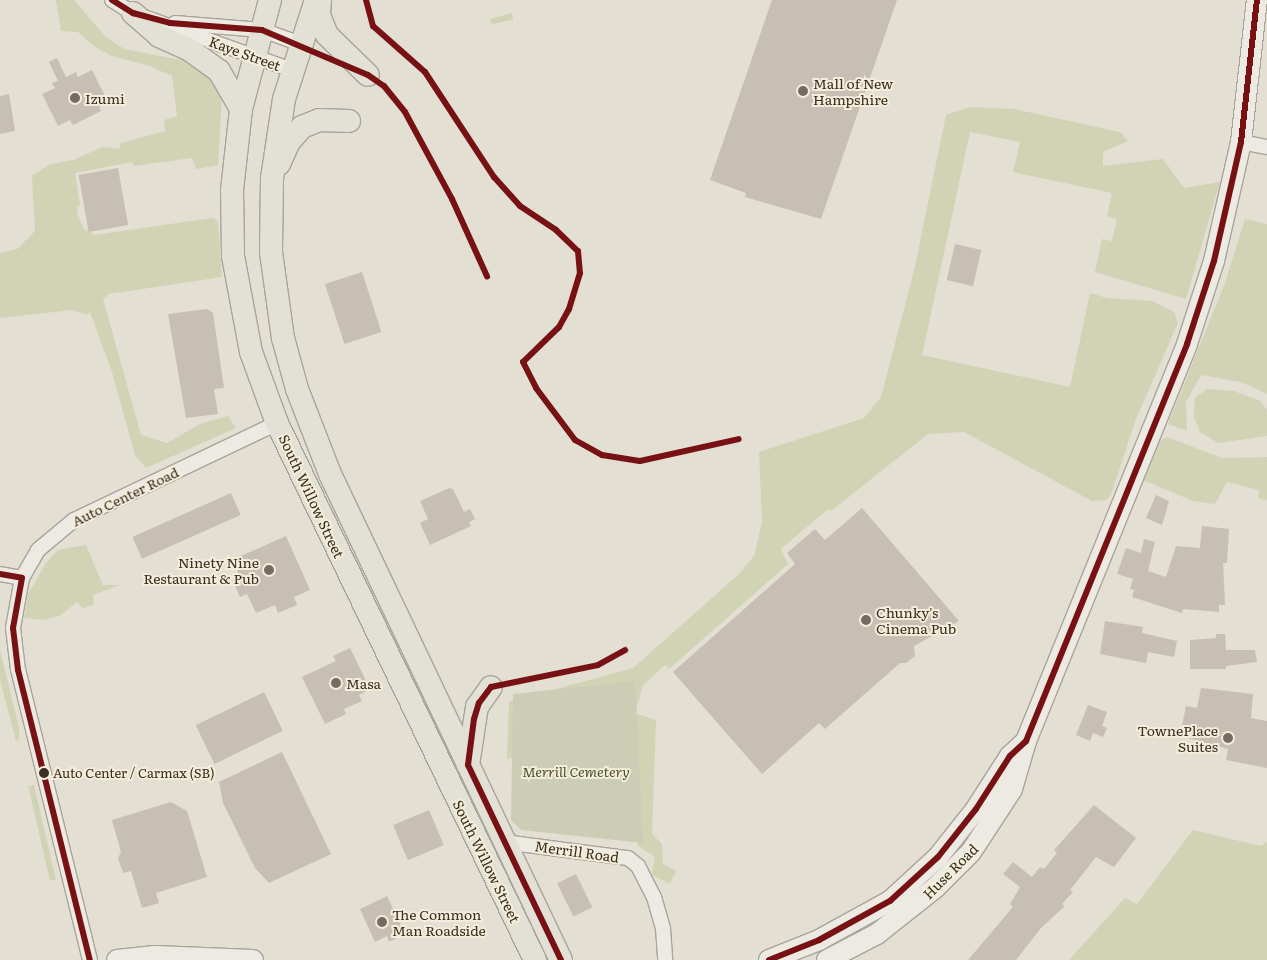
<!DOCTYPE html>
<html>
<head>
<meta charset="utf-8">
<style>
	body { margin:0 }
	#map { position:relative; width:1267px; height:960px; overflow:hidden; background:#e3dfd2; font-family:Literata,serif }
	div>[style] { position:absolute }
	.green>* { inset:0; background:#d1d3b5; transform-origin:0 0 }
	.cemetery>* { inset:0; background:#cccdb5 }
	.building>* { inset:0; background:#c7bfb3; transform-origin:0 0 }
	.roads { filter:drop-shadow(1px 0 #a9a49a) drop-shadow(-1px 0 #a9a49a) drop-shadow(0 1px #a9a49a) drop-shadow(0 -1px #a9a49a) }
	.street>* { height:14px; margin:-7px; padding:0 7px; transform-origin:7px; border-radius:7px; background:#eceae2 }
	.secondary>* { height:20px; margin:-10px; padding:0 10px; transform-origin:10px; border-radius:10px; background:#eceae2 }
	.primary>* { height:22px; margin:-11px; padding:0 11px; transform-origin:11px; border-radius:11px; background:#e3e0d5 }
	.bus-1>* { height:6px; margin:-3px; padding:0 3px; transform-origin:3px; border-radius:3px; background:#771113 }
	.dots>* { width:14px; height:14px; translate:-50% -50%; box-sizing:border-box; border:2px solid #f3edd9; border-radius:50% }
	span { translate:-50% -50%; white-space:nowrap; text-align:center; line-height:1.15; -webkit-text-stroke:4px #f3edd9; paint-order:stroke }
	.bus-label { font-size:13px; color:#382e22 }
	.left { translate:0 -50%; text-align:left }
	.street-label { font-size:14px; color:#382e22 }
	.poi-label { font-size:14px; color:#382e22 }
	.right { translate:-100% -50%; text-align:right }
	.park-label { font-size:14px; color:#47532a; font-style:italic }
</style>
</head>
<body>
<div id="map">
	<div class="green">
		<i style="clip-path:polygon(56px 0,74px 0,106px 37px,124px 49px,186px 61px,209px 75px,222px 93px,218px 165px,196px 169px,192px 158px,134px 166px,132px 162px,75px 173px,80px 206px,77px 207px,78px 215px,84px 229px,95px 235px,212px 218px,218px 221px,222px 277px,109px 294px,103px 299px,141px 435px,167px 443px,200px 424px,228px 416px,236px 428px,146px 468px,135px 455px,112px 372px,90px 312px,87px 315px,72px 310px,0 318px,0 253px,17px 249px,35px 231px,32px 175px,51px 164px,73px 160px,103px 147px,119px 149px,121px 143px,165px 131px,164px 120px,177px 116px,172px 76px,147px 65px,112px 56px,95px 47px,78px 32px,61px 31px)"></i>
		<i style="clip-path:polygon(512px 13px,513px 20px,492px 24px,490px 19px)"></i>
		<i style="clip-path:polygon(970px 107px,1014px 109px,1120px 132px,1128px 141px,1103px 152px,1103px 166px,1163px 159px,1184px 188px,1220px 182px,1186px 299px,1095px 272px,1102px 239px,1112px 241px,1117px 219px,1107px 216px,1112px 193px,1013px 172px,1020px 142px,970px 132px,922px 355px,1070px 387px,1090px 293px,1107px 298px,1152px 301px,1174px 312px,1178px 323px,1136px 419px,1111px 495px,1106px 500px,1092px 501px,964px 432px,928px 434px,831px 511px,828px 509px,781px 549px,788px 564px,669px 669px,665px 665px,643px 685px,635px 713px,656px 720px,652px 834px,662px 844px,663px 864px,676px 871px,670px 884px,652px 875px,655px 857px,638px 846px,632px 810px,528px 759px,507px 758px,509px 702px,633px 668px,739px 574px,754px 556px,762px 522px,759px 452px,864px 418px,881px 397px,914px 271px,946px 115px)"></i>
		<i style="clip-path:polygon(1245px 219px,1267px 224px,1267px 394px,1241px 382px,1201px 375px,1186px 402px,1187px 431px,1168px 424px,1225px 283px)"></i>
		<i style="clip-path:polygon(1208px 389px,1234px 391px,1260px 401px,1267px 410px,1267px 436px,1218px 443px,1200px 432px,1194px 417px,1195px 397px)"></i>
		<i style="clip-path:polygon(1167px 437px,1222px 458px,1267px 457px,1267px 500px,1258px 498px,1259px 490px,1227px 482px,1215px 504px,1193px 501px,1143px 480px,1161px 440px)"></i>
		<i style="clip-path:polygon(86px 545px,103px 585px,120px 585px,93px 595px,94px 605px,83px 608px,77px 602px,61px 615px,44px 620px,24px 618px,28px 594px,46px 563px,58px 550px)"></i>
		<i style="clip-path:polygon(0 650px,19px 728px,19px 740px,16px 741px,0 680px)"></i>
		<i style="left:34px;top:785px;width:97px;height:6px;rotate:77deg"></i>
		<i style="clip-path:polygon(1193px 830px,1261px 846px,1267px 842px,1267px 960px,1069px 960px,1125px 898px,1137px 904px)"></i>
	</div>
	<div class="cemetery">
		<i style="clip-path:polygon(635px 681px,643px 843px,521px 830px,511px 820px,513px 694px)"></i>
	</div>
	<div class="building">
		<i style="clip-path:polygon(772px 0,897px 0,821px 219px,745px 197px,746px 193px,710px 180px)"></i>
		<i style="clip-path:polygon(57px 58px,66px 77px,76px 72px,78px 77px,92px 70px,108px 102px,99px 107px,101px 111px,73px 125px,70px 120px,58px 126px,42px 94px,55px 88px,52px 83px,58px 81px,49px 62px)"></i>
		<i style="clip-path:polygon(9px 94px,15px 131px,0 134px,0 96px)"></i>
		<i style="left:118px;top:168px;width:58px;height:40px;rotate:80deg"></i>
		<i style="left:955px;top:244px;width:27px;height:37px;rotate:13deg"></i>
		<i style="left:362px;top:272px;width:63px;height:39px;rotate:72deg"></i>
		<i style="clip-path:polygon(207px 309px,213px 313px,224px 388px,214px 389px,218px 414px,186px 418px,168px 314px)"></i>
		<i style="clip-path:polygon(449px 488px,453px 489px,464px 512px,470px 509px,475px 519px,469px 522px,471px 526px,430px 545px,420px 523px,428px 519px,420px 501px)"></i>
		<i style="left:231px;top:493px;width:24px;height:108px;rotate:66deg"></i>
		<i style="clip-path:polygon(1156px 495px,1169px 501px,1162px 525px,1146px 518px)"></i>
		<i style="clip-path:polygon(862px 508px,959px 621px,914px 646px,915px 656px,906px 663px,900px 663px,825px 729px,819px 723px,762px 774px,673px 672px,795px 564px,787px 553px,815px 529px,825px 540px)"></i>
		<i style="clip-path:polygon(1202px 526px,1229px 529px,1227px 563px,1223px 563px,1225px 605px,1219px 605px,1219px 612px,1183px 609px,1182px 613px,1132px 597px,1134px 590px,1130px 589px,1133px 579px,1117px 574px,1126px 548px,1141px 553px,1144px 539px,1155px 542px,1148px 571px,1166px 577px,1176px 546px,1200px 548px)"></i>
		<i style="clip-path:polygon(286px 536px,310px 590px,294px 597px,297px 605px,278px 613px,275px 605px,256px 613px,247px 594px,240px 597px,234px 583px,241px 580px,232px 560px)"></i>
		<i style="clip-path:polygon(1105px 621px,1143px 627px,1142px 633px,1177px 641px,1174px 657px,1148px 652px,1146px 663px,1100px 654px)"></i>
		<i style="clip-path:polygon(1216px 634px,1225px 634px,1226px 650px,1255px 650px,1257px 662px,1226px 666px,1226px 669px,1190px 669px,1190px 640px,1216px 638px)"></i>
		<i style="clip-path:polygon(350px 648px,370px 689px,359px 695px,362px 701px,344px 709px,346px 714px,325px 724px,302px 677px,336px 661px,333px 656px)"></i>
		<i style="clip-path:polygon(1201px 688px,1253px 694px,1251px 718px,1267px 721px,1267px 768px,1226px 760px,1228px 749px,1180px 736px,1186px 706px,1197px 708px)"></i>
		<i style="left:264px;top:692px;width:43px;height:76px;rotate:64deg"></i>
		<i style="clip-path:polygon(1088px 705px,1107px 712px,1102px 726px,1107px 728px,1103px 737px,1093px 733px,1090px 741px,1076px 735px)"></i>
		<i style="clip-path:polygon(282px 752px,331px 854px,269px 883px,255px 868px,223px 803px,219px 782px)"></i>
		<i style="clip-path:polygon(171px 802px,187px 811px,207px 877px,156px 893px,159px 903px,142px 908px,131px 871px,124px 873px,122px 870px,118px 858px,121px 852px,112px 820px)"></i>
		<i style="clip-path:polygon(1094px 805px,1136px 838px,1114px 867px,1096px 857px,1070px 890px,1073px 892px,1062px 904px,1065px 906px,1041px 928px,1016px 960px,968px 960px,1013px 907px,1010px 904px,1020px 887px,1003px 874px,1013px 862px,1032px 877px,1040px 867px,1044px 869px,1057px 853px,1054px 850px)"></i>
		<i style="left:429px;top:810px;width:38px;height:39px;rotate:67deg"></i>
		<i style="left:576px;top:874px;width:37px;height:21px;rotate:64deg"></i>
		<i style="clip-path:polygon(387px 896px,405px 934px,389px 942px,387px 936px,375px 942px,360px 909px)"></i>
	</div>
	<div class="roads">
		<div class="street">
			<i style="left:112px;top:0;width:25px;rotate:32deg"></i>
			<i style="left:133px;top:13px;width:169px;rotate:19.7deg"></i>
			<i style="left:175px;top:23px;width:87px;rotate:4.6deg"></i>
			<i style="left:262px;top:30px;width:41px;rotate:19.7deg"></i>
			<i style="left:1241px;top:142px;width:26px;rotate:11deg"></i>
			<i style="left:0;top:574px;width:22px;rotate:10deg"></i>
			<i style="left:504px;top:842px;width:125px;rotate:7.4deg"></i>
			<i style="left:628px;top:858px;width:13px;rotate:39deg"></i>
			<i style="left:638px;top:866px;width:35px;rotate:63deg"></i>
			<i style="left:654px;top:897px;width:32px;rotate:74deg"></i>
			<i style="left:663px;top:928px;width:32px;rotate:86deg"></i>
			<i style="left:90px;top:960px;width:299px;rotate:-103.9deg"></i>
			<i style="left:18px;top:670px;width:42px;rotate:-96.8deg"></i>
			<i style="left:13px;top:628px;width:51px;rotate:-79.8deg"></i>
			<i style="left:22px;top:578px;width:32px;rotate:-60deg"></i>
			<i style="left:38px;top:550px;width:47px;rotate:-39.8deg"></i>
			<i style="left:74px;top:520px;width:225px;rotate:-25.5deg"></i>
		</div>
		<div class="secondary">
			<i style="left:117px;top:960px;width:38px;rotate:-6deg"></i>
			<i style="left:155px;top:956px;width:98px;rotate:2.3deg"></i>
			<i style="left:769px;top:960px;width:54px;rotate:-21.8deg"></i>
			<i style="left:819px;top:940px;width:81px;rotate:-28.8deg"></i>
			<i style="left:890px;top:901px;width:65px;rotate:-42.5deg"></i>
			<i style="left:938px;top:857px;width:61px;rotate:-51.6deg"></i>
			<i style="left:976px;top:809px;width:63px;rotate:-57.3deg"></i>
			<i style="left:1010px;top:756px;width:22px;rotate:-43deg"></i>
			<i style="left:827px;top:960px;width:56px;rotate:-27.5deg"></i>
			<i style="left:877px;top:934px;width:75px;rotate:-38.5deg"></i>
			<i style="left:936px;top:887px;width:49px;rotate:-45deg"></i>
			<i style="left:971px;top:852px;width:75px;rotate:-56.9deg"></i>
			<i style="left:1012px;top:789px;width:50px;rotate:-73.7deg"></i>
			<i style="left:1026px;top:741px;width:428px;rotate:-67.9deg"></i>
			<i style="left:1187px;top:344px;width:87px;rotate:-72deg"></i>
			<i style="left:1214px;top:261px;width:122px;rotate:-77.2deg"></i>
			<i style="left:1241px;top:142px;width:143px;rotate:-83.6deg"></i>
		</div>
		<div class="primary">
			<i style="left:270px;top:0;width:113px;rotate:104.9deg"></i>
			<i style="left:241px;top:109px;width:81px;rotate:96.3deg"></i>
			<i style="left:232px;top:190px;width:66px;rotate:89.1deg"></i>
			<i style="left:233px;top:256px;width:98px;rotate:79.4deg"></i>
			<i style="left:251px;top:352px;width:76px;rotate:69.9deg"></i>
			<i style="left:277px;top:423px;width:596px;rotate:64.34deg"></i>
			<i style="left:316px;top:0;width:104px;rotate:107.9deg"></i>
			<i style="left:284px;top:99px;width:80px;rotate:98.6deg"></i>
			<i style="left:272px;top:178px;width:74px;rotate:90.8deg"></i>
			<i style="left:271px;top:252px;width:87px;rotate:82.1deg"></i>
			<i style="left:283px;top:338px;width:53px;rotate:74.6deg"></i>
			<i style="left:297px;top:389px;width:91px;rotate:68.8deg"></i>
			<i style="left:330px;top:474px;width:538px;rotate:64.58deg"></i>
			<i style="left:320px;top:0;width:15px;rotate:94deg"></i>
			<i style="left:319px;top:15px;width:22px;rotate:68deg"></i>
			<i style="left:327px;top:35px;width:57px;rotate:44.3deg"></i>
			<i style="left:133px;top:13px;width:35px;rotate:41deg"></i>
			<i style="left:159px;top:36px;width:34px;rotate:24deg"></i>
			<i style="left:190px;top:50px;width:36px;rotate:36deg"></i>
			<i style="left:219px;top:71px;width:44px;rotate:59.9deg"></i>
			<i style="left:279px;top:164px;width:24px;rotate:-66deg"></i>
			<i style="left:289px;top:142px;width:20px;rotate:-49deg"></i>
			<i style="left:302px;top:127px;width:18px;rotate:-22deg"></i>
			<i style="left:319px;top:120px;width:30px;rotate:2deg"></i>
			<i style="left:468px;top:765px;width:59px;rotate:-81.2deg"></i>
			<i style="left:477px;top:707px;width:24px;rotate:-55deg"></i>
		</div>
	</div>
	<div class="bus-1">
		<i style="left:112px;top:0;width:25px;rotate:32deg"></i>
		<i style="left:133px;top:13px;width:38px;rotate:15deg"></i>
		<i style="left:170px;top:23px;width:92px;rotate:4.4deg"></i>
		<i style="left:262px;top:30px;width:115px;rotate:23deg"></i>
		<i style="left:368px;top:75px;width:19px;rotate:35deg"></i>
		<i style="left:384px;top:86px;width:33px;rotate:51deg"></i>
		<i style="left:405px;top:112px;width:99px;rotate:61.6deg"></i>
		<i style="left:452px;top:199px;width:85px;rotate:65.6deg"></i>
		<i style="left:366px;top:0;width:27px;rotate:75deg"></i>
		<i style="left:373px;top:26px;width:69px;rotate:41.5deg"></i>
		<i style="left:425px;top:72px;width:126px;rotate:56.7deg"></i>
		<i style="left:494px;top:177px;width:39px;rotate:48deg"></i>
		<i style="left:520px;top:206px;width:43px;rotate:33.7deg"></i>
		<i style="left:556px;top:230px;width:30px;rotate:44deg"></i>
		<i style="left:578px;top:251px;width:22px;rotate:85deg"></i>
		<i style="left:580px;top:273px;width:38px;rotate:107deg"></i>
		<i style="left:569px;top:309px;width:21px;rotate:119deg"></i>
		<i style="left:559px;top:327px;width:50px;rotate:135.8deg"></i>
		<i style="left:523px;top:362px;width:29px;rotate:63deg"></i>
		<i style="left:536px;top:388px;width:65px;rotate:53.1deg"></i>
		<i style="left:575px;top:440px;width:31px;rotate:29deg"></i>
		<i style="left:602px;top:455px;width:38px;rotate:9deg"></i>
		<i style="left:640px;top:461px;width:101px;rotate:-12.5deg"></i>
		<i style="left:0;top:574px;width:22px;rotate:10deg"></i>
		<i style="left:22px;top:578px;width:51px;rotate:100.2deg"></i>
		<i style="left:13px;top:628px;width:42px;rotate:83.2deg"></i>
		<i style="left:18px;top:670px;width:299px;rotate:76.1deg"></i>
		<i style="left:561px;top:960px;width:216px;rotate:-115.5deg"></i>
		<i style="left:468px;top:765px;width:46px;rotate:-82.6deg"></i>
		<i style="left:474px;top:719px;width:17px;rotate:-73deg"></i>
		<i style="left:479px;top:703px;width:20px;rotate:-53deg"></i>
		<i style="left:491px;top:687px;width:109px;rotate:-11.6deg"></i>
		<i style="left:598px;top:665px;width:31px;rotate:-29deg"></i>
		<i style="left:769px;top:960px;width:54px;rotate:-21.8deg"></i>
		<i style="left:819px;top:940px;width:81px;rotate:-28.8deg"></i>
		<i style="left:890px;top:901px;width:65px;rotate:-42.5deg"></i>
		<i style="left:938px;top:857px;width:61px;rotate:-51.6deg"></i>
		<i style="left:976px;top:809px;width:63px;rotate:-57.3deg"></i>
		<i style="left:1010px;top:756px;width:22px;rotate:-43deg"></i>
		<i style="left:1026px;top:741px;width:428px;rotate:-67.9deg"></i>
		<i style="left:1187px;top:344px;width:87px;rotate:-72deg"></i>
		<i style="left:1214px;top:261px;width:122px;rotate:-77.2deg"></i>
		<i style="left:1241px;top:142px;width:143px;rotate:-83.6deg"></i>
	</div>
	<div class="dots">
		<i style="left:803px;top:91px;background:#746c60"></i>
		<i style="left:75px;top:98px;background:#746c60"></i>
		<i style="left:269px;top:570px;background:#746c60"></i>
		<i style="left:866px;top:620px;background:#746c60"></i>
		<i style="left:336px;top:683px;background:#746c60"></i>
		<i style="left:1228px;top:738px;background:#746c60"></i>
		<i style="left:44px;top:773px;background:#382e22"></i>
		<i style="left:382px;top:922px;background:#746c60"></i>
	</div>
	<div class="bus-label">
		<span class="left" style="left:53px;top:773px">Auto Center / Carmax (SB)</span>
	</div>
	<div class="street-label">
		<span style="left:245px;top:53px;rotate:20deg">Kaye Street</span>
		<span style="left:125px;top:496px;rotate:-26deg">Auto Center Road</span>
		<span style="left:312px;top:496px;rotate:65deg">South Willow Street</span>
		<span style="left:577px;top:851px;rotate:8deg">Merrill Road</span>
		<span style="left:487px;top:861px;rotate:64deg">South Willow Street</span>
		<span style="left:950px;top:871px;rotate:-45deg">Huse Road</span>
	</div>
	<div class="poi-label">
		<span class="left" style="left:813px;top:91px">Mall of New<br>Hampshire</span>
		<span class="left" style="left:85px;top:98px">Izumi</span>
		<span class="right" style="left:259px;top:570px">Ninety Nine<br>Restaurant &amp; Pub</span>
		<span class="left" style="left:876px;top:620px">Chunky's<br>Cinema Pub</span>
		<span class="left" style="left:346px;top:683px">Masa</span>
		<span class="right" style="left:1218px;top:738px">TownePlace<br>Suites</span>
		<span class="left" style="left:392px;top:922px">The Common<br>Man Roadside</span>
	</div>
	<div class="park-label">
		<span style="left:576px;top:771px">Merrill Cemetery</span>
	</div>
</div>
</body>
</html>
